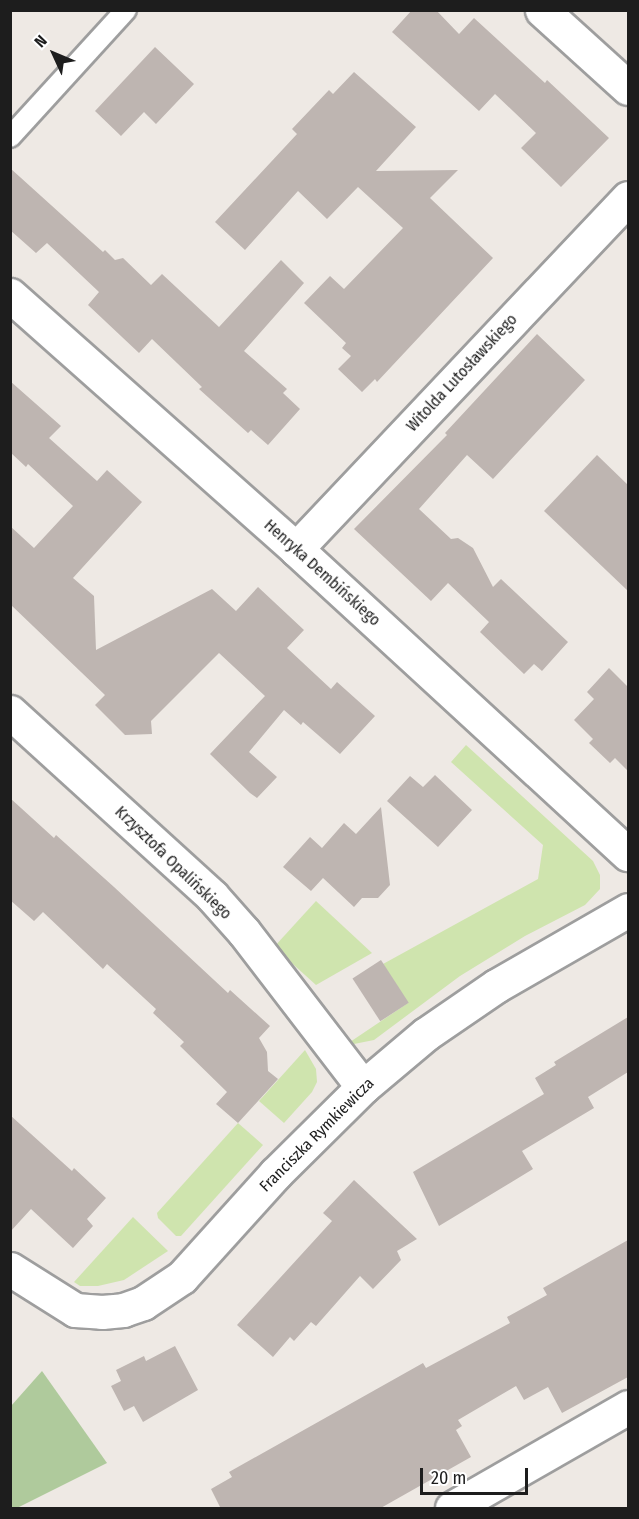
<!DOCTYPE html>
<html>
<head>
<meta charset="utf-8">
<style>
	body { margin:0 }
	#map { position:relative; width:639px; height:1519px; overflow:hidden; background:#eee9e4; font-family:"Fira Sans Condensed",sans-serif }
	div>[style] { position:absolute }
	.grass>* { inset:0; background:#cfe4ae }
	.forest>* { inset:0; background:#afca9c }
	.building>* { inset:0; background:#beb5b1; transform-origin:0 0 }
	.roads { filter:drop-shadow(2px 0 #9e9e9e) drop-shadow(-2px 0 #9e9e9e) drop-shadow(0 2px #9e9e9e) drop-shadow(0 -2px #9e9e9e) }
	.service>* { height:20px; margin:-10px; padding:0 10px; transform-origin:10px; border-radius:10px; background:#fff }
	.minor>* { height:33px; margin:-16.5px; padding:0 16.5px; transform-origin:16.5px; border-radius:16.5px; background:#fff }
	span { translate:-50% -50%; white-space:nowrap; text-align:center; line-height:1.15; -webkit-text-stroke:4.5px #fff; paint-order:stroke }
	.street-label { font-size:16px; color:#1d1d1d }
	.frame { position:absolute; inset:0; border:12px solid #1d1d1d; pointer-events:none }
	.north { position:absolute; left:24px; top:24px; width:60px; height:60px; -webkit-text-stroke:4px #fff; paint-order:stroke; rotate:314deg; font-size:16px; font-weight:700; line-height:24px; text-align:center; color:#1d1d1d }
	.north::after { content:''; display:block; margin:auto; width:21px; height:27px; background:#1d1d1d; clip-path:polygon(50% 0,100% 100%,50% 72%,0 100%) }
	.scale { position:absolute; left:420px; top:1468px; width:108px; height:27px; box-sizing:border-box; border:3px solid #1d1d1d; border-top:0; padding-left:8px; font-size:18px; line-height:21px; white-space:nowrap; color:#1d1d1d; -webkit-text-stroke:4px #fff; paint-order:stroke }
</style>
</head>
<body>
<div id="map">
	<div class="grass">
		<i style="clip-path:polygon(466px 745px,593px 861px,600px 875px,600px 889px,585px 905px,525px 936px,460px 976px,374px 1040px,354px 1044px,350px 1042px,408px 1003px,383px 964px,538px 879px,543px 845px,451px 762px)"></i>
		<i style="clip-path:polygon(316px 901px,372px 953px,316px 985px,274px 947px)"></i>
		<i style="clip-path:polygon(305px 1050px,316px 1069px,317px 1082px,312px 1092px,284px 1123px,259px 1101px)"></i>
		<i style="clip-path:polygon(238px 1123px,263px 1145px,181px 1236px,176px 1236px,158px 1218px,157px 1213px)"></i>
		<i style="clip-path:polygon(133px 1217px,168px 1251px,124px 1280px,98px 1286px,80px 1286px,74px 1282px)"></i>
	</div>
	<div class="forest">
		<i style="clip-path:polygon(42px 1371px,107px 1463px,17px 1508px,11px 1508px,11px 1406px)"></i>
	</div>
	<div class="building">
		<i style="clip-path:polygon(412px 10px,436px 10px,459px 34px,474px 18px,545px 83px,547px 80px,609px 138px,561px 187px,521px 148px,536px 133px,495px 94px,479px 111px,392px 32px)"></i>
		<i style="clip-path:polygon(155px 47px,194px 84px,156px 124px,144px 112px,121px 136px,95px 111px)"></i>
		<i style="clip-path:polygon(354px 72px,416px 127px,376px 171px,458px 170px,430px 198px,493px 258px,377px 382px,375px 379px,362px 392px,338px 369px,351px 356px,342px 348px,346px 343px,304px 303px,330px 276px,344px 289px,403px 228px,358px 187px,327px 219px,298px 191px,245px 250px,215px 222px,297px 134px,292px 129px,329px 90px,333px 94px)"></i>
		<i style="clip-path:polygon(10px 168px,103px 252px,105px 250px,115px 260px,123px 258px,151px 285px,162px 274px,219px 327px,281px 260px,304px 283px,244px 351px,287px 389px,283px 393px,300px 409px,268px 445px,251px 430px,248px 433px,199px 389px,202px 387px,152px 339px,139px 353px,88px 305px,99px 292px,47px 243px,36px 253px,10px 230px)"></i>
		<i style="clip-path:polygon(537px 334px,585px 380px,493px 479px,467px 455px,419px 509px,451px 539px,458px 538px,473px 548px,493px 587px,501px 579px,568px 642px,542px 671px,534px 664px,524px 674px,480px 632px,489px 622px,448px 583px,431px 601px,354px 529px,447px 435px,445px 433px)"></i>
		<i style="clip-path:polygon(10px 381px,61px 426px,49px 438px,97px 481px,107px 470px,142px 502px,73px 578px,94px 596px,96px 650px,212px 589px,236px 611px,258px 587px,304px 630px,287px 648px,331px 689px,337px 682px,375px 716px,340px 754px,303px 722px,301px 725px,284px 710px,249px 752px,277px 777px,257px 798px,250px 793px,210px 754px,265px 696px,219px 653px,151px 721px,152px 734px,125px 735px,95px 705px,105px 695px,10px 604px,10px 526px,34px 548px,73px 506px,28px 464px,26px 467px,10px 452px)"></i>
		<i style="clip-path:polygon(597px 455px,628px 485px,628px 591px,544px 511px)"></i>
		<i style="clip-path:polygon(609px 668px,628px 687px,628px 771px,615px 758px,610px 763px,589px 743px,593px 739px,574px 720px,594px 699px,587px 692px)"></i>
		<i style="clip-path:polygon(435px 775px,472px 810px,438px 847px,387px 801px,410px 776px,423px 787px)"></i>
		<i style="clip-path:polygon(10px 798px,54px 838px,56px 835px,114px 887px,228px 993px,230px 990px,270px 1026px,259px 1038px,267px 1052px,268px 1071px,278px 1079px,238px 1123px,216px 1104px,227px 1092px,180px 1046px,184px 1042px,153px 1013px,156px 1009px,107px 964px,103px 969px,43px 912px,34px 921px,10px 900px)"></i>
		<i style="clip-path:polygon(381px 807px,390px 885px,378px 898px,362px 898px,354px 907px,323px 878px,311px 891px,283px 867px,310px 837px,322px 848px,344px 823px,356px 834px)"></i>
		<i style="left:381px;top:960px;width:51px;height:34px;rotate:57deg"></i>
		<i style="clip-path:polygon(628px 1017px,628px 1072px,588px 1097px,594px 1108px,522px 1151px,533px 1169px,439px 1226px,413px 1172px,544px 1094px,535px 1078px,556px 1065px,554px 1062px)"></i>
		<i style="clip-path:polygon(10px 1115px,72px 1171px,74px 1168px,106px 1198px,87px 1219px,93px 1226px,73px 1248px,31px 1209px,10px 1232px)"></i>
		<i style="clip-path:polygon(354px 1180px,417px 1239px,397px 1251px,401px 1260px,373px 1289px,360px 1276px,316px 1326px,311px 1322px,294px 1341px,290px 1337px,273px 1357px,237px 1325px,332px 1221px,323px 1213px)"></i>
		<i style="clip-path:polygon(628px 1240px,628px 1377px,562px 1413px,548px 1387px,524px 1400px,516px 1386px,458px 1420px,462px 1426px,456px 1430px,471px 1457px,379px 1509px,221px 1509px,211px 1489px,232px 1477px,229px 1472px,423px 1363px,426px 1368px,510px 1323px,507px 1317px,547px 1295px,543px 1288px)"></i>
		<i style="clip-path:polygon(175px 1346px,198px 1390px,143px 1422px,134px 1406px,124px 1411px,111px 1386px,121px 1381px,116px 1370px,144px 1356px,146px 1361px)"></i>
	</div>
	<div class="roads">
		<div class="service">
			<i style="left:10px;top:137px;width:172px;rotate:-47.6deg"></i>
		</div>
		<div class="minor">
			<i style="left:542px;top:10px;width:116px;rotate:42.2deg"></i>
			<i style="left:10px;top:295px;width:383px;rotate:41.6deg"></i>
			<i style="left:296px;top:549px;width:451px;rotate:42.6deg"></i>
			<i style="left:296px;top:549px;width:483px;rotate:-46.6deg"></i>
			<i style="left:10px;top:712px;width:273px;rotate:42.3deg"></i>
			<i style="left:212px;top:896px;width:48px;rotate:48.4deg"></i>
			<i style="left:244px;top:932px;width:195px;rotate:52.5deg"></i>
			<i style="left:10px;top:1269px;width:77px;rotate:32.2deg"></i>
			<i style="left:75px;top:1310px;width:27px;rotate:4deg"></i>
			<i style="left:102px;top:1312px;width:21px;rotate:-5deg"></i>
			<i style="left:123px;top:1310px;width:21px;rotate:-19deg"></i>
			<i style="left:143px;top:1303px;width:47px;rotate:-33.7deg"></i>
			<i style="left:182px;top:1277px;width:139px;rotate:-47.9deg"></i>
			<i style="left:275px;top:1174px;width:124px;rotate:-44.7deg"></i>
			<i style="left:363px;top:1087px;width:82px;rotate:-40.1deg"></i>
			<i style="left:426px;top:1034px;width:85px;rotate:-34.4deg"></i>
			<i style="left:496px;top:986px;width:152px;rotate:-29.9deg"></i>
			<i style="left:452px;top:1508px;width:203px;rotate:-29.8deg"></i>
		</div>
	</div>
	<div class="street-label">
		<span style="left:462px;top:373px;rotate:-47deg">Witolda Lutosławskiego</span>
		<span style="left:322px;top:573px;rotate:42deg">Henryka Dembińskiego</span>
		<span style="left:173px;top:863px;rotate:44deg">Krzysztofa Opalińskiego</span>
		<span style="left:317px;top:1135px;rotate:-45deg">Franciszka Rymkiewicza</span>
	</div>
	<div class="frame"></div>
	<div class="north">N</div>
	<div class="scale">20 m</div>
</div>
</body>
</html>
